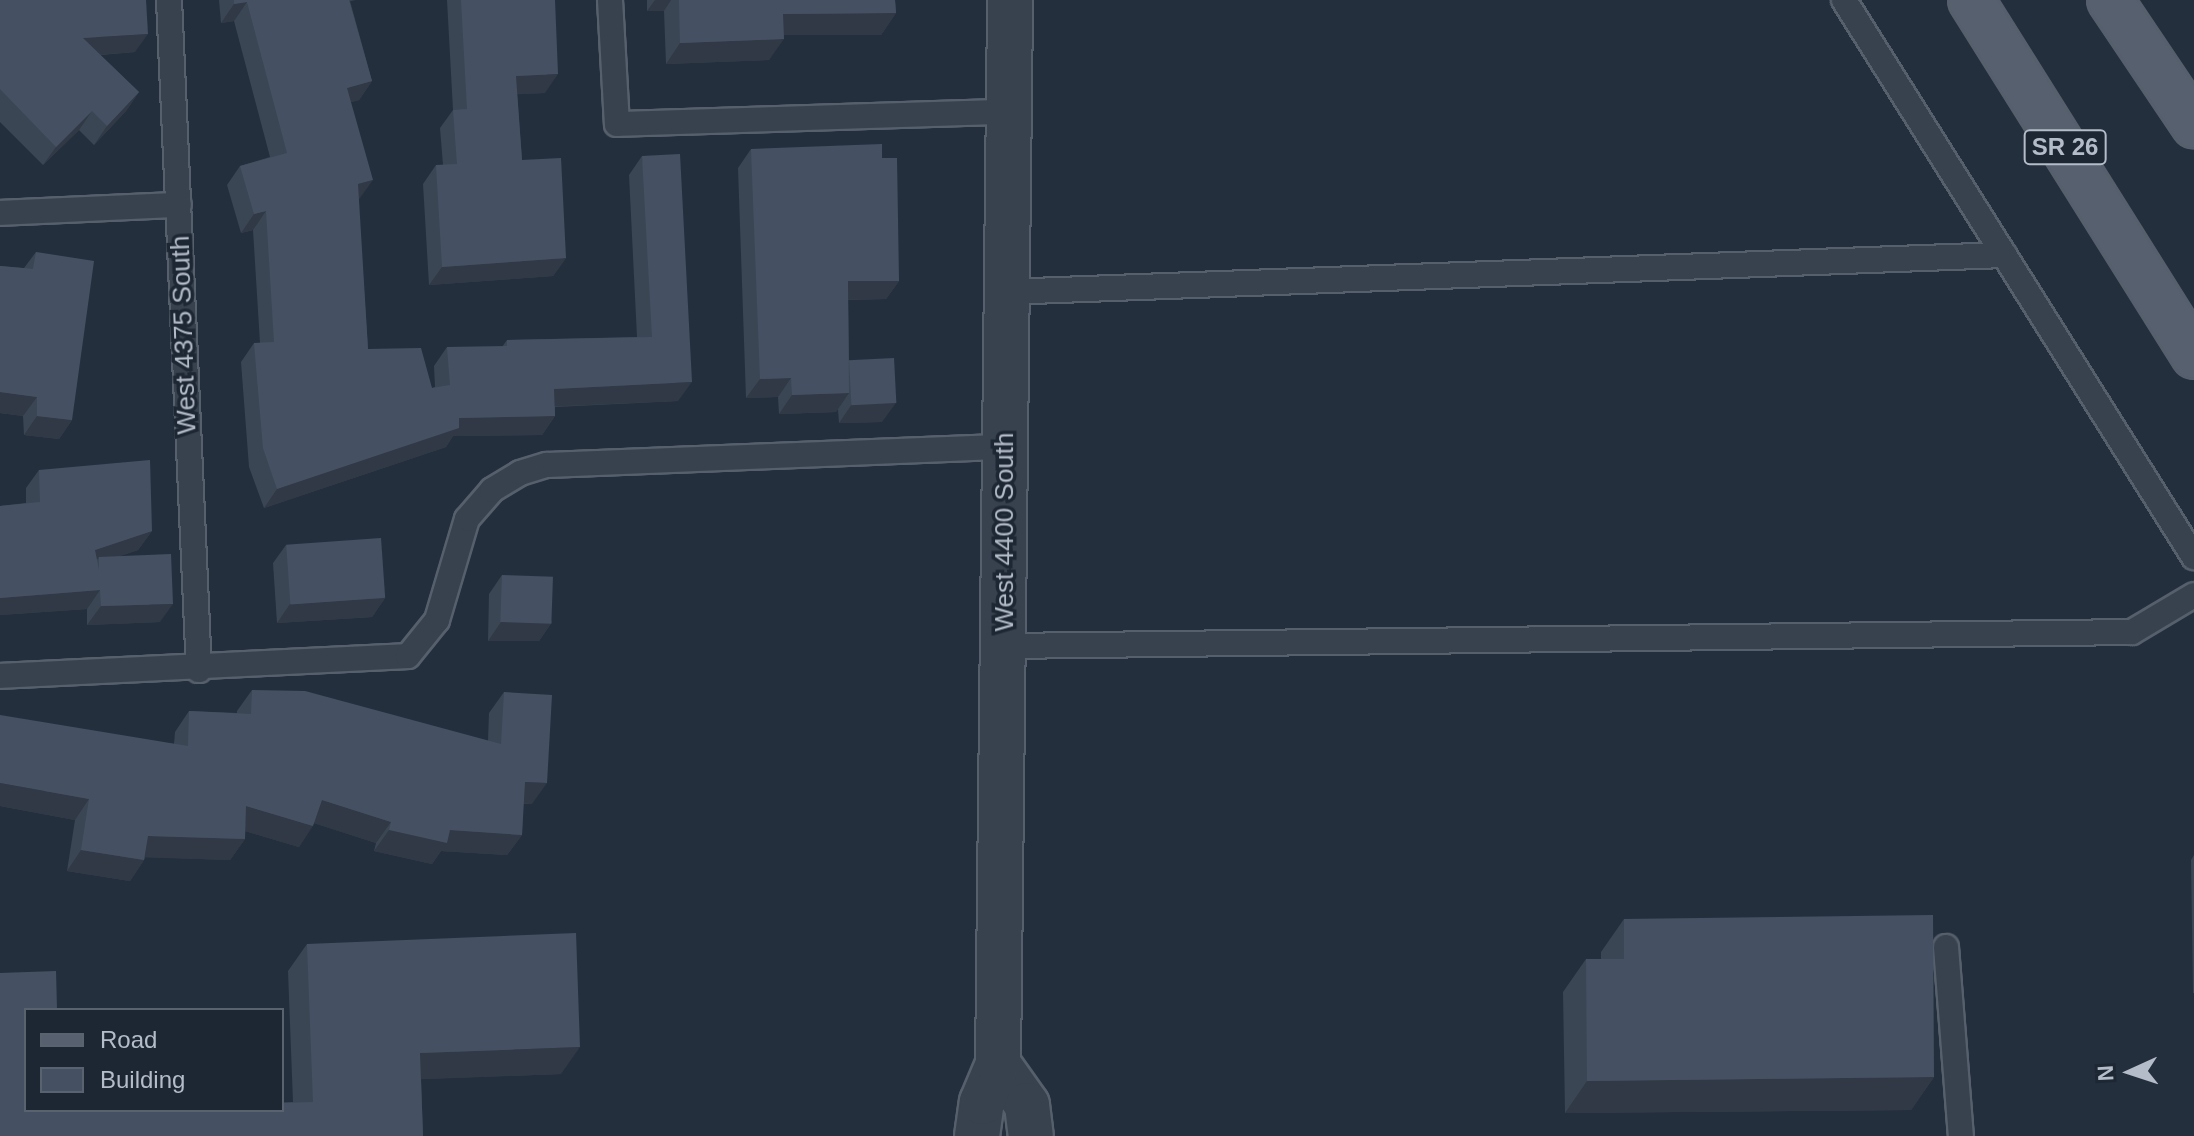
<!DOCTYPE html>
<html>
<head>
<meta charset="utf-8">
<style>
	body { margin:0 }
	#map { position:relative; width:2194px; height:1136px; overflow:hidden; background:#242f3e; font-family:Arial,sans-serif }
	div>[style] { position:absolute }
	.roads { filter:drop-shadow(2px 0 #565f6c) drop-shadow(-2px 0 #565f6c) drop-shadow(0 2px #565f6c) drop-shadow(0 -2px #565f6c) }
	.lane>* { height:24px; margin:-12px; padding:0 12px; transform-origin:12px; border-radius:12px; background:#38414e }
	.street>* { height:44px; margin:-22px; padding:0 22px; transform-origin:22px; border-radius:22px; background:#38414e }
	.primary>* { height:44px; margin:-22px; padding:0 22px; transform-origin:22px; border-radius:22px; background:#56606e }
	.wall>* { inset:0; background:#3b4654 }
	.shaded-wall>* { inset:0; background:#303945 }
	.building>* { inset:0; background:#455162; transform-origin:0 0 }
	span { translate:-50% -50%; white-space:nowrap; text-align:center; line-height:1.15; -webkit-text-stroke:7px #1d2633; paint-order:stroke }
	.shield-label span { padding:2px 6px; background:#1d2633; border:2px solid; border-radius:6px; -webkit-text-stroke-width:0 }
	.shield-label { font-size:24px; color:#b4bcc9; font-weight:700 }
	.street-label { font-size:26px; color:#b4bcc9 }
	.legend { position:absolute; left:24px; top:1008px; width:260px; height:104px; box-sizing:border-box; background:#1d2633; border:2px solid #59626f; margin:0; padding:10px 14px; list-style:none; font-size:24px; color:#b4bcc9 }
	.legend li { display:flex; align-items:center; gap:16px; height:40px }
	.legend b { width:40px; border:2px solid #59626f }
	.north { position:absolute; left:2090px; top:1032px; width:80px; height:80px; -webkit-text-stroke:6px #1d2633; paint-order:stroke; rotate:267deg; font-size:22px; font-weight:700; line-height:32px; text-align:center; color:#b4bcc9 }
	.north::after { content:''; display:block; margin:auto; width:28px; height:36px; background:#b4bcc9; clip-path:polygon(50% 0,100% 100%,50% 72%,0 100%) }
</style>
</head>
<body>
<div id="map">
	<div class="roads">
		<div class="lane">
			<i style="left:169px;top:0;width:671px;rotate:87.44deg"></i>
			<i style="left:610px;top:0;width:124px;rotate:86.8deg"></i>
			<i style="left:617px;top:124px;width:392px;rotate:-1.8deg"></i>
			<i style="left:1844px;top:0;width:658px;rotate:57.86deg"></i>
			<i style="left:0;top:213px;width:179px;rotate:-2.6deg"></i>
			<i style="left:1005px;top:292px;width:1000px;rotate:-2.12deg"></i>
			<i style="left:1005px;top:646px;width:1127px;rotate:-0.71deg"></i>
			<i style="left:2132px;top:632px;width:72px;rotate:-30.8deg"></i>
			<i style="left:0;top:676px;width:408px;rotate:-2.8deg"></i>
			<i style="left:408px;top:656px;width:46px;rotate:-51.1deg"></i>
			<i style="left:437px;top:620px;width:105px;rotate:-73.5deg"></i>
			<i style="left:467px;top:519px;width:38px;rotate:-49deg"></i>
			<i style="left:492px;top:490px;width:33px;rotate:-31deg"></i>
			<i style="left:520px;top:473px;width:28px;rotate:-17deg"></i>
			<i style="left:547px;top:465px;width:458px;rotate:-2.3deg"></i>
			<i style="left:1946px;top:947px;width:190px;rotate:85.5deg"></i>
		</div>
		<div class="street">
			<i style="left:998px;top:1064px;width:50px;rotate:54.7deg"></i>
			<i style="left:1027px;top:1105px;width:31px;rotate:83deg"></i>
			<i style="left:977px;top:1136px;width:34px;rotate:-82deg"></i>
			<i style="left:982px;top:1102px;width:41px;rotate:-67.2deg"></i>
			<i style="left:998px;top:1064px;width:1064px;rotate:-89.35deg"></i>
		</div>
		<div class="primary">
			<i style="left:1971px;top:0;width:420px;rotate:57.9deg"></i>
			<i style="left:2110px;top:0;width:151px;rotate:56.1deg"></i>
		</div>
	</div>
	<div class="wall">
		<i style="clip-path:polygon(0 0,135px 52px,100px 55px,139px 92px,126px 111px,94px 145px,79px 130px,43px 165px,0 122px)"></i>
		<i style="clip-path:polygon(219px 0,356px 0,350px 1px,372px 81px,359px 100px,351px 102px,360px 198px,358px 199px,368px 349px,432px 388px,435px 387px,434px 366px,447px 347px,502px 347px,507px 340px,637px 337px,629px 175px,642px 156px,678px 401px,555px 407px,555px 416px,542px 435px,453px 436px,446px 447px,264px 508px,249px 467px,241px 362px,254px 343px,260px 343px,253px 230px,241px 233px,227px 185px,240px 166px,270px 157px,234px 21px,221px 23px)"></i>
		<i style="clip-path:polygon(447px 0,555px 0,545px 93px,517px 94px,522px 160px,566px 258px,553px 276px,429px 285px,423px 184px,436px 165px,443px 165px,440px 128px,453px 110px)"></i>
		<i style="clip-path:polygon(647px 0,895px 0,896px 13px,881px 35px,784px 35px,769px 60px,666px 64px,664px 11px,647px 11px)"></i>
		<i style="clip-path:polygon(751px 149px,882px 158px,899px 281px,886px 299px,848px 300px,849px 360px,882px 422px,839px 423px,838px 409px,836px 412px,779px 414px,778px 397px,746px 398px,738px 168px)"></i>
		<i style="clip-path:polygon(36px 252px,72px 420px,59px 439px,24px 435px,23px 416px,0 413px,0 266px,24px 268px)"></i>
		<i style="clip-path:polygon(39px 470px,152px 531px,138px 550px,120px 556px,160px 622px,87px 625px,87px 609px,0 615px,0 506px,26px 503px,26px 488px)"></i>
		<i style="clip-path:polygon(286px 545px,385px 598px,372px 617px,277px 623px,273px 563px)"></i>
		<i style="clip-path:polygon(502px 575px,552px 622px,539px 641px,488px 641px,489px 594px)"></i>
		<i style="clip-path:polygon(252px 690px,488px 741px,489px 713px,504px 692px,532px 804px,523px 804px,522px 835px,507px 855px,441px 851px,432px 864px,374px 851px,376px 843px,314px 823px,299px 847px,245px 831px,245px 839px,230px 860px,145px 857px,144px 860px,130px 881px,67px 871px,75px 820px,0 806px,174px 744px,175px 732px,189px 711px,237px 713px,237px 711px)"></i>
		<i style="clip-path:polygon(2194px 855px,2194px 993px,2193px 993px,2191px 860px)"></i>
		<i style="clip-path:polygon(1624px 919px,1934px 1077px,1911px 1110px,1565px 1113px,1563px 992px,1586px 959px,1601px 959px,1601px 952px)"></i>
		<i style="clip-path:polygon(307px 944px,561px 1074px,421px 1079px,423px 1136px,26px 1110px,293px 1102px,288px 971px)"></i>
	</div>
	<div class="shaded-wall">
		<i style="clip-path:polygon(655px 0,671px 0,664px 11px,647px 11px)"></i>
		<i style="clip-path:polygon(247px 2px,234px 21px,221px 23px,234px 4px)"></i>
		<i style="clip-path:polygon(896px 13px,881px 35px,768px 35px,783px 14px)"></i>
		<i style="clip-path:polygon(148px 34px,135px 52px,70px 57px,83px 38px)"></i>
		<i style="clip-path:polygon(784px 39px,769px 60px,666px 64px,680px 43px)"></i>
		<i style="clip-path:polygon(558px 74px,545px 93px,503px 95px,516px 76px)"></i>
		<i style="clip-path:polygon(372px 81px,359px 100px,334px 107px,347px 88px)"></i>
		<i style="clip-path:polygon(139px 92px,126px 111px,94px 145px,107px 126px)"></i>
		<i style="clip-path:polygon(92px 111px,79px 130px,43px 165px,56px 147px)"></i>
		<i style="clip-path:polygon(373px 180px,360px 198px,344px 203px,358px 184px)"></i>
		<i style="clip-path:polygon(266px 211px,253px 230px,241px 233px,254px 214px)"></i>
		<i style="clip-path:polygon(566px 258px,553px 276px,429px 285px,442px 267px)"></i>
		<i style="clip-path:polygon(848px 281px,899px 281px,886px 299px,835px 300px)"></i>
		<i style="clip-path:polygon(791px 378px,778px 397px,746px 398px,760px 379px)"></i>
		<i style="clip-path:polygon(692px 382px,678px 401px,541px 407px,554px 389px)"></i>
		<i style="clip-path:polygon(0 392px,37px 397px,23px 416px,0 413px)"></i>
		<i style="clip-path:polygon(849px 393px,836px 412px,779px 414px,792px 395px)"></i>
		<i style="clip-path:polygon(896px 403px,882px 422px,839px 423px,852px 404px)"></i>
		<i style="clip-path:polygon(37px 416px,72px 420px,59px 439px,24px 435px)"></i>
		<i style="clip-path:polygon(555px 416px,542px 435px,453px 436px,446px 447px,264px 508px,277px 489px,459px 418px)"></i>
		<i style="clip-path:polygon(152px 531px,138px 550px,99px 563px,99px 557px,93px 565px,95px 550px)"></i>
		<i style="clip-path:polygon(100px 590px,87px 609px,0 615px,0 598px)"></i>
		<i style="clip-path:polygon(385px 598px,372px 617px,277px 623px,290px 604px)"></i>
		<i style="clip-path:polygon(173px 604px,160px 622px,87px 625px,101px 606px)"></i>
		<i style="clip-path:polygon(501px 622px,552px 622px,539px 641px,488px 641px)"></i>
		<i style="clip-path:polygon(525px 782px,547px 783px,532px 804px,510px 803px)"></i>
		<i style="clip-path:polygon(0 783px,89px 799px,75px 820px,0 806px)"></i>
		<i style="clip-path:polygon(322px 800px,391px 822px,376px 843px,307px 821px)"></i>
		<i style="clip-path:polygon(246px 806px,313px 826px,299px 847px,231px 827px)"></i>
		<i style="clip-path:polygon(389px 830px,450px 830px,522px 835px,507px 855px,441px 851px,432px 864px,374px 851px)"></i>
		<i style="clip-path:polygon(148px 836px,245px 839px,230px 860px,133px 857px)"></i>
		<i style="clip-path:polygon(81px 850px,144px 860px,130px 881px,67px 871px)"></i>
		<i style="clip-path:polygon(580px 1047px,561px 1074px,401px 1080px,420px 1053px)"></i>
		<i style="clip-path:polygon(1934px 1077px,1911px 1110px,1565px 1113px,1587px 1081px)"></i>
	</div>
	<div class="building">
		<i style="clip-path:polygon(0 0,146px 0,148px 34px,83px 38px,139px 92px,107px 126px,92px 111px,56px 147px,0 89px)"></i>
		<i style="clip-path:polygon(234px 0,349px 0,372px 81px,347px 88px,373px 180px,358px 184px,368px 349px,421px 348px,432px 388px,450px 385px,447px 347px,507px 346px,507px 340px,652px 337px,642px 156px,680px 154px,692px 382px,554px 389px,555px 416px,459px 418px,459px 428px,277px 489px,263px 448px,254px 343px,274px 342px,266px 211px,254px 214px,240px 166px,287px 153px,247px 2px,234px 4px)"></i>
		<i style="clip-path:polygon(461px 0,555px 0,558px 74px,516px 76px,522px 160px,561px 158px,566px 258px,442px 267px,436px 165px,457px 164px,453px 110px,467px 109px)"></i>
		<i style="clip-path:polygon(679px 0,895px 0,896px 13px,783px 14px,784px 39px,680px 43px)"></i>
		<i style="clip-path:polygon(882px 144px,882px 158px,897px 158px,899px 281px,848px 281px,849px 393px,792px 395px,791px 378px,760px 379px,751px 149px)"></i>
		<i style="clip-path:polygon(36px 252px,94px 261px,72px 420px,37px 416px,37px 397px,0 392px,0 266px,33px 269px)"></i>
		<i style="left:894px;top:358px;width:45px;height:45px;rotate:87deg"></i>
		<i style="clip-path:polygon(150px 460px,152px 531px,95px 550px,99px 570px,99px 557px,171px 554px,173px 604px,101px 606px,100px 590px,0 598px,0 506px,40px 502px,39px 470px)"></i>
		<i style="left:381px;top:538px;width:60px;height:95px;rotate:86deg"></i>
		<i style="left:502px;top:575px;width:51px;height:47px;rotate:2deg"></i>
		<i style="clip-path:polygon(252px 690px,305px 691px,501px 744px,504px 692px,552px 695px,547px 783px,525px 782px,522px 835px,450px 830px,447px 843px,389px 830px,391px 822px,322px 800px,313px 826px,246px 806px,245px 839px,148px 836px,144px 860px,81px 850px,89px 799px,0 783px,0 715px,188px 746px,189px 711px,251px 714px)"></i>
		<i style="clip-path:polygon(1933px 915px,1934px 1077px,1587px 1081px,1586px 959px,1624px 959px,1624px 919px)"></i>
		<i style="clip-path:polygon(576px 933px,580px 1047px,420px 1053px,423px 1136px,0 1136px,0 973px,56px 971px,57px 1010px,26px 1010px,26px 1110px,282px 1110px,282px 1103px,313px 1102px,307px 944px)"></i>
	</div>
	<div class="shield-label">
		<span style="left:2065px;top:147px">SR 26</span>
	</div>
	<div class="street-label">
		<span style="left:184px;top:335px;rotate:-92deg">West 4375 South</span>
		<span style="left:1005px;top:532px;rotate:-90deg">West 4400 South</span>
	</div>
	<ul class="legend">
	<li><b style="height:10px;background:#56606e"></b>Road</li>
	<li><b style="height:22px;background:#455162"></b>Building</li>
	</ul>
	<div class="north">N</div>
</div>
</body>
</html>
